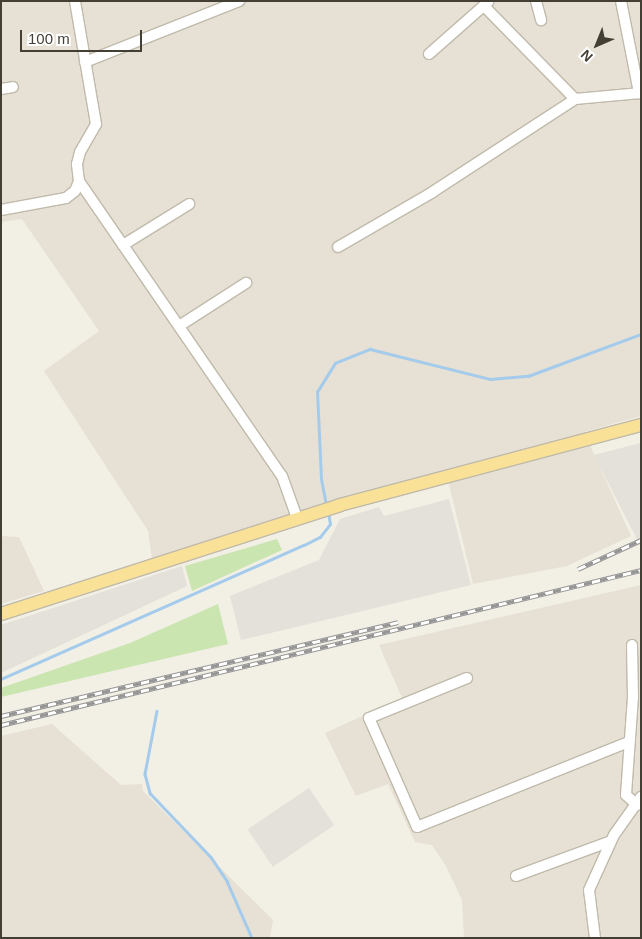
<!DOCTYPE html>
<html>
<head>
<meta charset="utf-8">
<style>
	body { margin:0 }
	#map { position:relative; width:642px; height:939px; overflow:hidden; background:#f2efe5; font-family:Helvetica,sans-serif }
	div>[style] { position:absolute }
	.residential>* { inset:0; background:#e6e1d4 }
	.industrial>* { inset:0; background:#e4e0da; transform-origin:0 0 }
	.green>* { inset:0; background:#cae5b0 }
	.stream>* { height:2.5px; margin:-1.25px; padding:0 1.25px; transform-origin:1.25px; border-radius:1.25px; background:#a4cbec }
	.roads { filter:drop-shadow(1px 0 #c0baab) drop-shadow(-1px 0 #c0baab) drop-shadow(0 1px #c0baab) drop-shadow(0 -1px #c0baab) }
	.minor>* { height:10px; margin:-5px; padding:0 5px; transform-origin:5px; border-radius:5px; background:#fff }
	.major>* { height:12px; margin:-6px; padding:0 6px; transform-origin:6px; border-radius:6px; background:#f9e297 }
	.rail>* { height:4.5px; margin-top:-2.25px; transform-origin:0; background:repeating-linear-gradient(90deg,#fff 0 8px,#959595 0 16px); box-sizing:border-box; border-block:1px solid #959595 }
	span { translate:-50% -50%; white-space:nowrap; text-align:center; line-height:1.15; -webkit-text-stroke:4px #fff; paint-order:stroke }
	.frame { position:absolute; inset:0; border:2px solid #443f35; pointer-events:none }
	.north { position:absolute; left:572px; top:20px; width:50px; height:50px; -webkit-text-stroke:4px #fff; paint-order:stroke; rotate:224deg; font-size:14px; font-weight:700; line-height:20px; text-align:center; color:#443f35 }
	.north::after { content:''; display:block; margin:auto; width:18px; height:22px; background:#443f35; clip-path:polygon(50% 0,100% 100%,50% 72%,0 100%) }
	.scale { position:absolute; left:20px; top:30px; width:122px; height:22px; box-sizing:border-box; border:2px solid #443f35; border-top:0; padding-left:6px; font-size:15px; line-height:18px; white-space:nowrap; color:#443f35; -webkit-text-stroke:4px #fff; paint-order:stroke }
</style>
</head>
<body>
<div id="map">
	<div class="residential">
		<i style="clip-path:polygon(1px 1px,641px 1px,641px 416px,584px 432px,631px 536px,567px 566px,473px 584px,446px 472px,337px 499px,152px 559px,148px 531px,44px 371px,99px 331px,22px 219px,1px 222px)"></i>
		<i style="clip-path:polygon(1px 536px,19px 537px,44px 591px,1px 604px)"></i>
		<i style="clip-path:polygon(641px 585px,641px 938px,464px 938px,462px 900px,446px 866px,432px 845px,415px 842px,388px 784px,356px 796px,325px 733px,402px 698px,379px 645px)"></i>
		<i style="clip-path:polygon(52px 724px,121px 785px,142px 784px,143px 791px,273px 920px,270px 938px,1px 938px,1px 736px)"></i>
	</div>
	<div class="industrial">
		<i style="clip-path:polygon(641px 443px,641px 547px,594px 455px)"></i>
		<i style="clip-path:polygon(449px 499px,471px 585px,241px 640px,230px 596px,319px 560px,340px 519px,379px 507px,384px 516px)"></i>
		<i style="clip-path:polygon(182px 566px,187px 586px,1px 673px,1px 625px)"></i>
		<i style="left:309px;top:788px;width:45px;height:74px;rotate:56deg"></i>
	</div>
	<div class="green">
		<i style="clip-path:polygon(277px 539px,282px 550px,192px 591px,185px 566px)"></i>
		<i style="clip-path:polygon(218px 604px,228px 644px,1px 697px,1px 688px,130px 643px)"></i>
	</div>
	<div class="stream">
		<i style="left:326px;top:505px;width:26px;rotate:-101deg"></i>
		<i style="left:321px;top:479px;width:87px;rotate:-92.6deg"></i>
		<i style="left:317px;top:392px;width:34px;rotate:-58deg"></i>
		<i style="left:335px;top:363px;width:38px;rotate:-22deg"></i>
		<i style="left:370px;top:349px;width:124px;rotate:14deg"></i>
		<i style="left:490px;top:379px;width:38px;rotate:-5deg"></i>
		<i style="left:528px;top:376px;width:121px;rotate:-20.4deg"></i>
		<i style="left:1px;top:679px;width:331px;rotate:-23.9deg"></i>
		<i style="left:304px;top:545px;width:18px;rotate:-27deg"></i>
		<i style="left:320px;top:537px;width:16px;rotate:-52deg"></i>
		<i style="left:330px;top:524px;width:11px;rotate:-100deg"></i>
		<i style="left:157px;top:711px;width:64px;rotate:100.8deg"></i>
		<i style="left:145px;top:774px;width:20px;rotate:75deg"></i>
		<i style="left:150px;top:793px;width:88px;rotate:46.4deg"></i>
		<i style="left:211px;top:857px;width:29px;rotate:56deg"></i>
		<i style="left:227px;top:881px;width:62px;rotate:66.3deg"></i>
	</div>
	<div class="roads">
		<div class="minor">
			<i style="left:536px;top:1px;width:20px;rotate:75deg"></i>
			<i style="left:621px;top:1px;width:94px;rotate:78.9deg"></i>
			<i style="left:484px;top:6px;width:130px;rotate:45.6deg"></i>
			<i style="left:429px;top:54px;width:79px;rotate:-41.4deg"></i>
			<i style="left:85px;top:62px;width:166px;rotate:-21.6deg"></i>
			<i style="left:1px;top:89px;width:12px;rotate:-9deg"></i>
			<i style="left:79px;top:181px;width:358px;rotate:55.5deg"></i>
			<i style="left:282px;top:476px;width:45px;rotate:70.3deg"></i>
			<i style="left:1px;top:210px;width:66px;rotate:-10.5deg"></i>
			<i style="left:66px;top:198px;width:11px;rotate:-38deg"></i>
			<i style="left:75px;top:191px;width:11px;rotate:-68deg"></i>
			<i style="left:79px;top:181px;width:17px;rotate:-97deg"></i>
			<i style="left:77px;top:164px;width:12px;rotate:-76deg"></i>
			<i style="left:80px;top:152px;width:32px;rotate:-60deg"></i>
			<i style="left:96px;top:124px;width:125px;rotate:-99.7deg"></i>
			<i style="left:123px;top:245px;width:78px;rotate:-31.8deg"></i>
			<i style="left:338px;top:247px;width:108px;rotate:-30.1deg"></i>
			<i style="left:431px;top:193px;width:172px;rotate:-33.1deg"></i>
			<i style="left:575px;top:99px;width:66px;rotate:-5.2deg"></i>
			<i style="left:179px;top:326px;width:80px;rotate:-32.7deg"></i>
			<i style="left:632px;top:645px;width:52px;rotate:88.9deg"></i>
			<i style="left:633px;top:697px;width:98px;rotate:94.1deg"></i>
			<i style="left:626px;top:795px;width:15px;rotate:42deg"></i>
			<i style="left:467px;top:678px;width:106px;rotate:157.8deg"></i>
			<i style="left:369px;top:718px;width:119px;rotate:66.2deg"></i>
			<i style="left:417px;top:827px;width:227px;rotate:-21.9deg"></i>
			<i style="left:516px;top:876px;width:101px;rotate:-20.2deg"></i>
			<i style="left:595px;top:938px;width:48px;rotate:-97.1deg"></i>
			<i style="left:589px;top:890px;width:60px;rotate:-65.6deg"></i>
			<i style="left:614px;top:835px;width:47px;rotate:-54.6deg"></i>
		</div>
		<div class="major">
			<i style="left:1px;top:614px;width:356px;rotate:-17.8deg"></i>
			<i style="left:340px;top:505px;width:311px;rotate:-14.9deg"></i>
		</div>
	</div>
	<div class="rail">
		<i style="left:578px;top:569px;width:69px;rotate:-24.7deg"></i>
		<i style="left:1px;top:716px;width:408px;rotate:-13.3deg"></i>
		<i style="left:1px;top:725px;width:659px;rotate:-13.61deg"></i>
	</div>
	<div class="frame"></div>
	<div class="north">N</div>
	<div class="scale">100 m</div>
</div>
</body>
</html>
